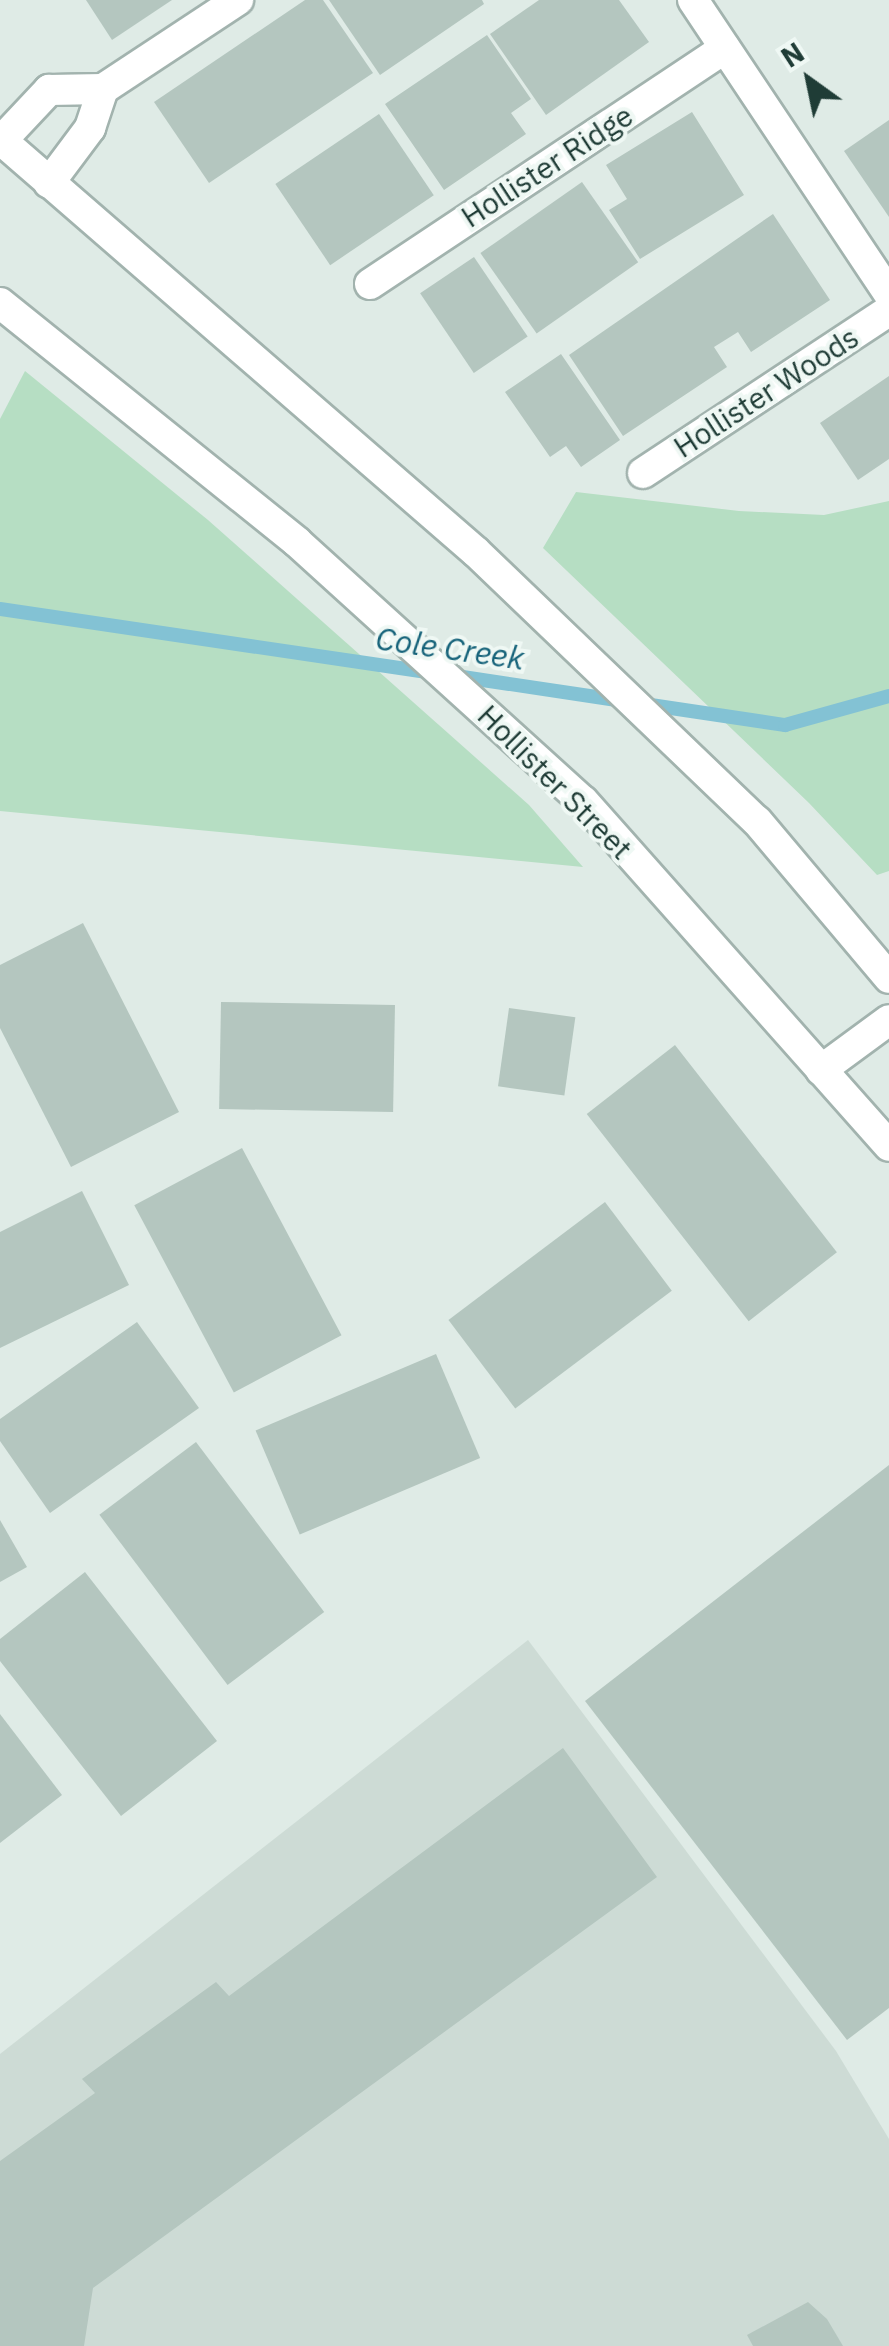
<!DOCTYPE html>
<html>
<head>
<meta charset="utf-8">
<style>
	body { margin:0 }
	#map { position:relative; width:889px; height:2346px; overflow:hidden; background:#dfebe6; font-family:"IBM Plex Sans",sans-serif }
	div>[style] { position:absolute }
	.built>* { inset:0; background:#cddbd5 }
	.green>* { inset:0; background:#b6dec3 }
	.stream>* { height:14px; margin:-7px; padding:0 7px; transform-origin:7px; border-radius:7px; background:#83c2d4 }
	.building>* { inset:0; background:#b4c6bf; transform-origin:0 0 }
	.roads { filter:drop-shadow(2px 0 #a2b3ae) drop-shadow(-2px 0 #a2b3ae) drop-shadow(0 2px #a2b3ae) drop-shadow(0 -2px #a2b3ae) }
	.street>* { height:30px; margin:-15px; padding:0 15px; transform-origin:15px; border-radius:15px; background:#fff }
	.secondary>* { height:30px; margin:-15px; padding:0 15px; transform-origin:15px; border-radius:15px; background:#fff }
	span { translate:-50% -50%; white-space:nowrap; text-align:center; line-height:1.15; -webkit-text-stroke:8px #eff8f4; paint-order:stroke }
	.street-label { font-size:30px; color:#1f3c36 }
	.water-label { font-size:32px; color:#16637a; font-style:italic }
	.north { position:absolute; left:759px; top:30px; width:100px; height:100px; -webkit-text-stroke:8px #eff8f4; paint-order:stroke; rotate:327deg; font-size:28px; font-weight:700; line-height:40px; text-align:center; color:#1f3c36 }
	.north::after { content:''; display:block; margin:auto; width:35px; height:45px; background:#1f3c36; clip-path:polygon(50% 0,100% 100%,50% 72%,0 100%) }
</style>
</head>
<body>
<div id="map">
	<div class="built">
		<i style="clip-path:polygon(528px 1640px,836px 2051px,889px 2139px,889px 2346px,0 2346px,0 2054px)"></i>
	</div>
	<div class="green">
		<i style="clip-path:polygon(25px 371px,208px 520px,529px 805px,583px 867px,0 811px,0 419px)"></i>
		<i style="clip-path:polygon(576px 492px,739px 511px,824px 515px,889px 501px,889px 871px,877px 875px,809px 803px,543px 548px)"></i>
	</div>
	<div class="stream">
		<i style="left:0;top:609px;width:440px;rotate:8.4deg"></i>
		<i style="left:456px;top:676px;width:169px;rotate:8.5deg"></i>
		<i style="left:644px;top:704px;width:143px;rotate:8.5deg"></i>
		<i style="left:785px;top:725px;width:108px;rotate:-15.6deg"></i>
	</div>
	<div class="building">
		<i style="clip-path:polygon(86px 0,172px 0,112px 40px)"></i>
		<i style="clip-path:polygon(305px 0,323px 0,373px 73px,209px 183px,154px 102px)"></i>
		<i style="clip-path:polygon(329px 0,482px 0,484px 4px,380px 75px)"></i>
		<i style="clip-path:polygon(539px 0,619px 0,649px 42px,546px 115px,490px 34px)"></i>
		<i style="clip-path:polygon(487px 35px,531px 99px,511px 113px,526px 134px,444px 190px,385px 104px)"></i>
		<i style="clip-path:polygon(692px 112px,744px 195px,640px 259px,609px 210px,627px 199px,606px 165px)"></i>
		<i style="left:379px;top:114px;width:98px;height:125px;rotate:56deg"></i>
		<i style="clip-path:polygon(889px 120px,889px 217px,844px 151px)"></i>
		<i style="left:582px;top:182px;width:98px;height:124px;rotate:55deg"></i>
		<i style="clip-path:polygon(773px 214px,830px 300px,751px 352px,738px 332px,714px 347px,727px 367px,623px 436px,569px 355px)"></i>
		<i style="left:474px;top:257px;width:96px;height:65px;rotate:56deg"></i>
		<i style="clip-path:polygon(561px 354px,620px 440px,581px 467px,566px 446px,550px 457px,505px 392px)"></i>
		<i style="clip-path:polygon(889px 376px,889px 459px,858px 480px,820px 423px)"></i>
		<i style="clip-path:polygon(83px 923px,179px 1112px,71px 1167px,0 1028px,0 965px)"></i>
		<i style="left:221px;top:1002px;width:174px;height:107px;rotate:1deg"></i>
		<i style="left:509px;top:1008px;width:67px;height:79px;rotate:8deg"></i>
		<i style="left:675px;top:1045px;width:263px;height:112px;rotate:52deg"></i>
		<i style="left:242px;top:1148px;width:212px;height:122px;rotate:62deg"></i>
		<i style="clip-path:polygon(82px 1191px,129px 1285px,0 1348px,0 1232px)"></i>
		<i style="left:605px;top:1202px;width:111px;height:196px;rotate:53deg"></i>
		<i style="clip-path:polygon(137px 1322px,199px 1408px,50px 1513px,0 1441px,0 1419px)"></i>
		<i style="left:436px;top:1354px;width:113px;height:196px;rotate:67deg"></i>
		<i style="left:196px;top:1442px;width:213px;height:121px;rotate:53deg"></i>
		<i style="clip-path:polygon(889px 1465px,889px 2008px,847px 2040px,585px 1701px)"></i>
		<i style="clip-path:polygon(0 1520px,27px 1567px,0 1582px)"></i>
		<i style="clip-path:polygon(85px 1572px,217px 1741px,121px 1816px,0 1661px,0 1639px)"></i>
		<i style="clip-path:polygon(0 1714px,62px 1795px,0 1843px)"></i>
		<i style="clip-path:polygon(563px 1748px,657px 1877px,93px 2288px,84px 2346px,0 2346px,0 2161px,95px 2093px,82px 2079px,216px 1982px,229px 1996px)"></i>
		<i style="clip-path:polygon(808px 2302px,827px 2319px,843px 2346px,753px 2346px,747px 2335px)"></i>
	</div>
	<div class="roads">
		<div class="street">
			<i style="left:693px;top:0;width:353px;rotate:56.3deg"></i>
			<i style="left:2px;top:140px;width:69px;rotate:-46.8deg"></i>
			<i style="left:49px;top:90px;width:54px;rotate:-1.1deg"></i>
			<i style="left:103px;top:89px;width:162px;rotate:-33.4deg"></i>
			<i style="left:49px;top:183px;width:69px;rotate:-53.3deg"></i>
			<i style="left:90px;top:128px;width:41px;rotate:-71.6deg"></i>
			<i style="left:370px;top:284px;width:426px;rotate:-33.6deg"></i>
			<i style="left:643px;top:473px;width:295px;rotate:-33.4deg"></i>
		</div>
		<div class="secondary">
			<i style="left:0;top:139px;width:630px;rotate:40.95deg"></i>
			<i style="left:476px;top:552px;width:389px;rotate:43.8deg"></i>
			<i style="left:757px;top:821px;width:205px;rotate:49.9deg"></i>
			<i style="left:0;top:303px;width:381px;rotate:38.8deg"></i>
			<i style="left:297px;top:542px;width:386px;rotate:42.2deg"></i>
			<i style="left:583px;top:801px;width:461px;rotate:48.4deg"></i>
			<i style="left:821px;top:1070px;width:84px;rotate:-36.3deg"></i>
		</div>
	</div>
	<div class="street-label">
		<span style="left:547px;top:166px;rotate:-33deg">Hollister Ridge</span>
		<span style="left:766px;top:392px;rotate:-33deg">Hollister Woods</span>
		<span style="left:555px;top:782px;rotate:45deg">Hollister Street</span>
	</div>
	<div class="water-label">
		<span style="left:450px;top:648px;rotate:8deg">Cole Creek</span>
	</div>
	<div class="north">N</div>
</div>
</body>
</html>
